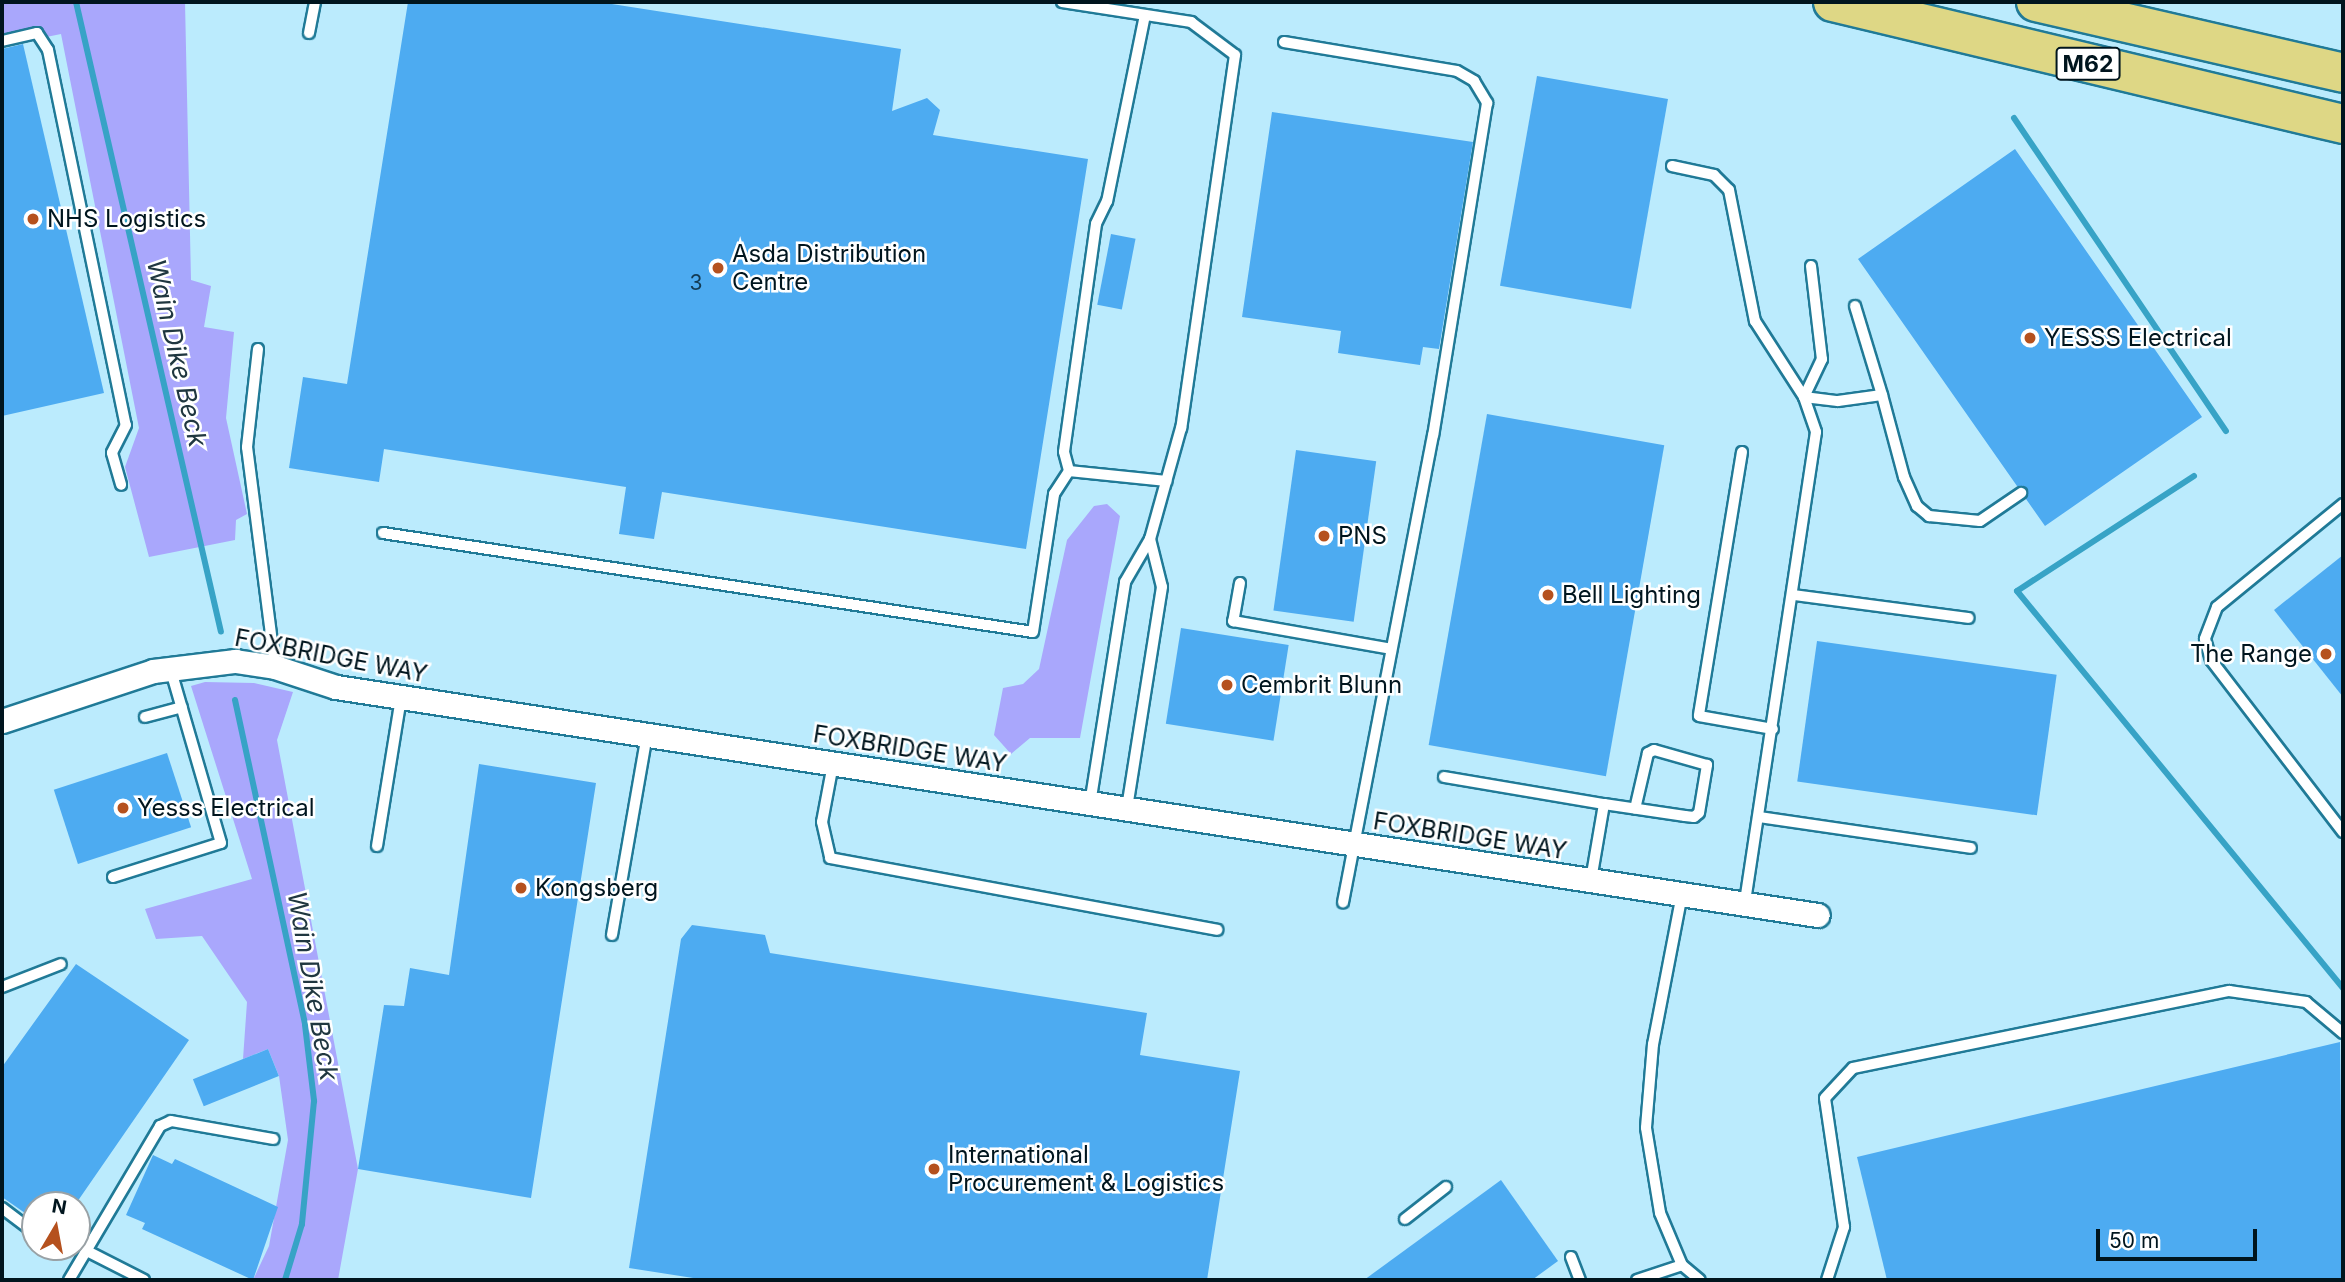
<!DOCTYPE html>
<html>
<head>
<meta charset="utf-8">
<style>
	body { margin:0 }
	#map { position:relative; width:2345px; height:1282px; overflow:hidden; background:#bbebfd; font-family:Inter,sans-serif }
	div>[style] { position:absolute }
	.green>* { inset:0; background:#a9a7fc }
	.stream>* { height:6px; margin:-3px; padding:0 3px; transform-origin:3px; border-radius:3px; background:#37a3c6 }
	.building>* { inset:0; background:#4dabf1; transform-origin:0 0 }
	.roads { filter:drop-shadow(2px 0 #207a97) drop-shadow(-2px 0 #207a97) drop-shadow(0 2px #207a97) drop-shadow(0 -2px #207a97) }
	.service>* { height:10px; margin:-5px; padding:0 5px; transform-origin:5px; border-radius:5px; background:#fff }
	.minor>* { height:23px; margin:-11.5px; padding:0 11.5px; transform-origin:11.5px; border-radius:11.5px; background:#fff }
	.motorway>* { height:38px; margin:-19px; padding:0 19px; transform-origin:19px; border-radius:19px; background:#ded785 }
	.dots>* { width:19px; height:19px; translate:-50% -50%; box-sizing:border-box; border:4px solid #fff; border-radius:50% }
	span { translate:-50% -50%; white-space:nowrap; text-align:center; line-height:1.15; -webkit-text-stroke:5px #fff; paint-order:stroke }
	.number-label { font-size:21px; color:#133a53 }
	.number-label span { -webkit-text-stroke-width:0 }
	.shield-label span { padding:2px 5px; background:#fff; border:2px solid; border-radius:5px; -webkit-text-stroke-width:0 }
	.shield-label { font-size:23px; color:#00151e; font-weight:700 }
	.poi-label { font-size:24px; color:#00151e }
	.left { translate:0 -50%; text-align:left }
	.right { translate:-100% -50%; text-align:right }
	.street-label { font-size:24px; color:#00151e }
	.water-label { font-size:26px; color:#203740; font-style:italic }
	.frame { position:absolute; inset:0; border:4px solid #00151e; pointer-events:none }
	.north { position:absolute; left:21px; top:1191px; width:70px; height:70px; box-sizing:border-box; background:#fff; border:2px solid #99a1a5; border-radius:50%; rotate:10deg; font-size:19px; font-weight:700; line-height:28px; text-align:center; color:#00151e }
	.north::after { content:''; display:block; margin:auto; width:24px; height:32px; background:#b5511e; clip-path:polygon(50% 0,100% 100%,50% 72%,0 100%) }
	.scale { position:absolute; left:2096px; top:1229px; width:161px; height:32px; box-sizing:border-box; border:4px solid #00151e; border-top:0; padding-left:9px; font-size:21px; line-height:24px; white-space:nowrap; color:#00151e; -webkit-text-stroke:5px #fff; paint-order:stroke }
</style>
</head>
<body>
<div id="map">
	<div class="green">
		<i style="clip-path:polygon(2px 2px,185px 2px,191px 280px,211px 286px,204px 327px,234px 332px,226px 418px,247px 514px,236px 520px,235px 540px,149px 557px,125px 467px,139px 428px,61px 34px,2px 46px)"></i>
		<i style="clip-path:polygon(1107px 504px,1120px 516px,1080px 738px,1030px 738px,1011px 754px,994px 735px,1003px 688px,1023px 684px,1039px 669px,1067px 540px,1094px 506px)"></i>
		<i style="clip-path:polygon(205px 682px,254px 683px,293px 692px,277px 740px,358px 1169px,338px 1280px,253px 1280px,269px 1246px,288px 1140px,279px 1076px,268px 1049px,243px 1059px,247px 1002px,202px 936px,156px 939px,145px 909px,252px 879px,191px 686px)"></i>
	</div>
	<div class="stream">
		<i style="left:76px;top:2px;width:646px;rotate:77.04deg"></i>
		<i style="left:2014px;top:118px;width:378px;rotate:55.9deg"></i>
		<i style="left:2194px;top:476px;width:211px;rotate:147deg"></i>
		<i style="left:2017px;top:591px;width:514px;rotate:50.61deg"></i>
		<i style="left:235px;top:700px;width:332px;rotate:77.8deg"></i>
		<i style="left:305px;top:1025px;width:77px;rotate:83.2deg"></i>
		<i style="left:314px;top:1101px;width:124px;rotate:95.6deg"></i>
		<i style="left:302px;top:1224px;width:59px;rotate:106.9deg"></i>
	</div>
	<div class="building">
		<i style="clip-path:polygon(408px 2px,599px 2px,901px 49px,892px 111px,927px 98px,940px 110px,933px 135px,1088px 159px,1026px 549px,662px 492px,654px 539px,619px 534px,626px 487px,384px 449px,379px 482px,289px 468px,303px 377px,347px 384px)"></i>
		<i style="clip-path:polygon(23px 44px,104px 393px,2px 416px,2px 49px)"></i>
		<i style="left:1537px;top:76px;width:133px;height:213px;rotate:10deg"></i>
		<i style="clip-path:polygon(1272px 112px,1473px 142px,1439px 349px,1423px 347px,1420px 365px,1338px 353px,1341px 331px,1242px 317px)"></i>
		<i style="clip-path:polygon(2015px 149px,2202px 417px,2045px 526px,2026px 499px,2027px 488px,2017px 486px,1858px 259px)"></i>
		<i style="left:1111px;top:234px;width:25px;height:72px;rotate:11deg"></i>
		<i style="left:1487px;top:414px;width:180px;height:336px;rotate:10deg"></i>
		<i style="left:1296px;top:450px;width:81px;height:162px;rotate:8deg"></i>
		<i style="clip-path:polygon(2343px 555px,2343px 697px,2274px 610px)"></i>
		<i style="left:1181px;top:628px;width:109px;height:97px;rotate:9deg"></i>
		<i style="left:1817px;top:641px;width:242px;height:142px;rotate:8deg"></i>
		<i style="left:167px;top:753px;width:78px;height:119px;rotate:72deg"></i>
		<i style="clip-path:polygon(479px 764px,596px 783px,531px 1198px,358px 1169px,384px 1005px,404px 1006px,410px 968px,449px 975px)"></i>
		<i style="clip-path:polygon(692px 925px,765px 935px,770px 953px,1147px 1013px,1140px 1055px,1240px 1071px,1207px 1280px,706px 1280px,629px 1268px,681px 939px)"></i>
		<i style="clip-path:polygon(76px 964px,189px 1040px,75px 1205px,35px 1205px,35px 1220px,2px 1197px,2px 1067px)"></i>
		<i style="clip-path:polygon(2340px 1042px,2343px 1280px,1887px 1280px,1857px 1157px)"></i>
		<i style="left:268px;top:1049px;width:29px;height:81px;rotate:68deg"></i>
		<i style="clip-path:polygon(153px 1155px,172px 1164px,175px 1159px,278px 1207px,253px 1280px,142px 1229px,145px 1223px,126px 1215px)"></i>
		<i style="clip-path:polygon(1501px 1180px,1558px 1261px,1532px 1280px,1364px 1280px)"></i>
	</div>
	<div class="roads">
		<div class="service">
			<i style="left:1062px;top:2px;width:131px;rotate:8.8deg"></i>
			<i style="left:1191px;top:22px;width:55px;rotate:36.9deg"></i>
			<i style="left:1235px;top:55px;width:377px;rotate:98.2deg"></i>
			<i style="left:1181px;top:428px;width:115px;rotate:105.6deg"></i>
			<i style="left:1145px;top:15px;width:190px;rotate:101.5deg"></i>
			<i style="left:1107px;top:201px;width:25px;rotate:116deg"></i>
			<i style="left:1096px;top:224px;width:230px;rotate:98deg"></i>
			<i style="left:1064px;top:452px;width:20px;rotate:75deg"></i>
			<i style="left:1069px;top:471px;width:98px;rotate:5.9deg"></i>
			<i style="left:309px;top:33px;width:32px;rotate:-79deg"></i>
			<i style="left:2px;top:41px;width:36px;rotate:-13deg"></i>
			<i style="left:37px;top:33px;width:20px;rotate:57deg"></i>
			<i style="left:48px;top:50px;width:383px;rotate:78.3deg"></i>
			<i style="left:126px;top:425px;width:31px;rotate:117deg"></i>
			<i style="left:112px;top:453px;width:33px;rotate:74deg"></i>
			<i style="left:1284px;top:42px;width:175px;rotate:9.5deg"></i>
			<i style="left:1457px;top:71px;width:20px;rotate:30deg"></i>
			<i style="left:1474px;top:81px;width:26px;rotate:59deg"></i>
			<i style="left:1487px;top:103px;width:336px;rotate:99.2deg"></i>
			<i style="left:1433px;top:435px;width:476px;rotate:100.9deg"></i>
			<i style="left:1672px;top:166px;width:43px;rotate:12.1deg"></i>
			<i style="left:1714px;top:175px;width:21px;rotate:45deg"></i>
			<i style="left:1729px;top:190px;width:134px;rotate:78.8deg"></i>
			<i style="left:1755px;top:321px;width:90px;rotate:57.2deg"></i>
			<i style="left:1804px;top:397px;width:37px;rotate:71deg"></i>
			<i style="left:1816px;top:432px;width:477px;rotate:98.6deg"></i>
			<i style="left:1811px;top:266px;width:94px;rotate:83.3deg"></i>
			<i style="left:1822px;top:359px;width:42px;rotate:115.3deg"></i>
			<i style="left:1804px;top:397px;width:34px;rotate:7deg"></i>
			<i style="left:1838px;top:401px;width:44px;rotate:-7.8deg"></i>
			<i style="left:1882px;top:395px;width:85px;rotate:75deg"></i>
			<i style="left:1904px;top:477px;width:32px;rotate:66deg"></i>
			<i style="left:1917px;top:506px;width:16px;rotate:40deg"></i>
			<i style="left:1929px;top:516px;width:51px;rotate:5.6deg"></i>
			<i style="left:1980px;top:521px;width:50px;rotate:-34.3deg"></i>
			<i style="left:1855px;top:306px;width:93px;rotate:73.1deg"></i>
			<i style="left:258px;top:349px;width:99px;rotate:96.4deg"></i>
			<i style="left:247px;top:447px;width:222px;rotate:82.7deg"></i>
			<i style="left:1742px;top:452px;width:267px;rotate:99.3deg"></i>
			<i style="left:1699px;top:716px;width:75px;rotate:10deg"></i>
			<i style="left:2343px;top:504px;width:163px;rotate:140.7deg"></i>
			<i style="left:2217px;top:607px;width:34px;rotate:111deg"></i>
			<i style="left:2205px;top:639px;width:22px;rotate:74deg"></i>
			<i style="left:2211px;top:660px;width:217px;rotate:52.5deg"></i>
			<i style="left:383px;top:533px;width:657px;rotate:8.66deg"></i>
			<i style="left:1033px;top:632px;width:140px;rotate:-81.3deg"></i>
			<i style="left:1054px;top:494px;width:27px;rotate:-57deg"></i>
			<i style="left:1240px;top:583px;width:39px;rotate:100deg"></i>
			<i style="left:1233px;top:621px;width:160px;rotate:10deg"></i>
			<i style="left:1794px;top:595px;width:176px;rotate:7.5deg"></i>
			<i style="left:145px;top:717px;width:38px;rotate:-15deg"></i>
			<i style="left:833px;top:764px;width:59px;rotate:100.7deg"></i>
			<i style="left:822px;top:822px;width:37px;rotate:77deg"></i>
			<i style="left:830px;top:858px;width:394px;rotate:10.5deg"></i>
			<i style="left:1444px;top:777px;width:162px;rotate:9.6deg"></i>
			<i style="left:1604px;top:804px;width:77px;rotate:99.7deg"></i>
			<i style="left:1090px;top:804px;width:225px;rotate:-81deg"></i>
			<i style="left:1125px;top:582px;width:50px;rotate:-59.8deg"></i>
			<i style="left:1150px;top:539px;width:49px;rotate:76deg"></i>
			<i style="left:1162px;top:587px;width:225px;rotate:99deg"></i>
			<i style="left:1604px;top:804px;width:82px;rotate:8.4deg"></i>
			<i style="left:1685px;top:816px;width:9px;rotate:6deg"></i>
			<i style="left:1694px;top:817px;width:6px;rotate:-39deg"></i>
			<i style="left:1699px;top:813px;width:49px;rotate:-80.5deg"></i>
			<i style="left:1707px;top:765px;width:55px;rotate:-164.2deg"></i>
			<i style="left:1654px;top:750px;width:7px;rotate:153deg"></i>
			<i style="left:1648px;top:753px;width:57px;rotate:103.1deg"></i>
			<i style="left:1759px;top:817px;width:214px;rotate:8.3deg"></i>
			<i style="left:377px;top:846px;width:151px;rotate:-80.8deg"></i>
			<i style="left:113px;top:877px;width:113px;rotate:-17.5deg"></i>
			<i style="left:221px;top:843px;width:183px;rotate:-106.2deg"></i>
			<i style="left:1682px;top:894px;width:153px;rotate:100.9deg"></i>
			<i style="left:1653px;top:1044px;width:84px;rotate:94.8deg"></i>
			<i style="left:1646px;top:1128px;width:86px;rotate:80.6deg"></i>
			<i style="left:1660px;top:1213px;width:56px;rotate:67.1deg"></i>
			<i style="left:1682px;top:1265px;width:23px;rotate:40deg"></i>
			<i style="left:612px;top:935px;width:203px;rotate:-80.1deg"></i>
			<i style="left:2px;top:987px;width:63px;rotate:-21.3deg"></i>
			<i style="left:2px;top:1208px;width:41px;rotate:37.1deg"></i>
			<i style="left:1405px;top:1219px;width:52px;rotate:-38deg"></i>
			<i style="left:87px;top:1251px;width:64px;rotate:27deg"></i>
			<i style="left:1571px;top:1257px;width:25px;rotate:69deg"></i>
			<i style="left:69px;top:1280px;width:179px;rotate:-59.4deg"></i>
			<i style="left:160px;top:1126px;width:12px;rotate:-24deg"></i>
			<i style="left:171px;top:1121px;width:104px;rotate:10deg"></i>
			<i style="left:1637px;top:1280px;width:47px;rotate:-18.4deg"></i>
			<i style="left:1827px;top:1280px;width:56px;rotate:-72.2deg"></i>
			<i style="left:1844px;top:1227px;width:130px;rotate:-98.4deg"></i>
			<i style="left:1825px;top:1098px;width:41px;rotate:-47deg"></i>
			<i style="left:1853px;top:1068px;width:384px;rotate:-11.6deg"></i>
			<i style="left:2229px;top:991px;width:78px;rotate:8.1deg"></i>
			<i style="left:2306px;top:1002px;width:48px;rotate:40deg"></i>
		</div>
		<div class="minor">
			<i style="left:2px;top:721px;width:159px;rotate:-18.3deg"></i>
			<i style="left:153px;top:671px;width:83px;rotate:-7deg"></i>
			<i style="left:235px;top:661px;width:40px;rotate:8.5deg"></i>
			<i style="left:275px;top:667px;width:64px;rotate:18.2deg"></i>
			<i style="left:336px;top:687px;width:1499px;rotate:8.75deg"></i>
		</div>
		<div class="motorway">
			<i style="left:1833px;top:2px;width:524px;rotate:13.45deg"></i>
			<i style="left:2036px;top:2px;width:315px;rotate:13deg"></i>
		</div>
	</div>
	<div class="dots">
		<i style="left:33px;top:219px;background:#b5511e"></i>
		<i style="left:718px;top:268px;background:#b5511e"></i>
		<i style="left:2030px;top:338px;background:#b5511e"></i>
		<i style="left:1324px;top:536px;background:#b5511e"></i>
		<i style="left:1548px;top:595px;background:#b5511e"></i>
		<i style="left:2326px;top:654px;background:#b5511e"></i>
		<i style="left:1227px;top:685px;background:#b5511e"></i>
		<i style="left:123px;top:808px;background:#b5511e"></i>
		<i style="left:521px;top:888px;background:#b5511e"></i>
		<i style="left:934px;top:1169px;background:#b5511e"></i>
	</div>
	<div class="number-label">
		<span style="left:696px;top:283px">3</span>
	</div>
	<div class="shield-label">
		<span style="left:2088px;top:64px">M62</span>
	</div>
	<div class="poi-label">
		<span class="left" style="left:47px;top:219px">NHS Logistics</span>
		<span class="left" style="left:732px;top:268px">Asda Distribution<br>Centre</span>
		<span class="left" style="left:2044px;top:338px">YESSS Electrical</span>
		<span class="left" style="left:1338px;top:536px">PNS</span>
		<span class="left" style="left:1562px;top:595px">Bell Lighting</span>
		<span class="right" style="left:2312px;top:654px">The Range</span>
		<span class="left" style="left:1241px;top:685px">Cembrit Blunn</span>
		<span class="left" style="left:137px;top:808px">Yesss Electrical</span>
		<span class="left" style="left:535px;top:888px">Kongsberg</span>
		<span class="left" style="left:948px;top:1169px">International<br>Procurement &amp; Logistics</span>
	</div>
	<div class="street-label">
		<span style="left:331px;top:656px;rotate:11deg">FOXBRIDGE WAY</span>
		<span style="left:910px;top:749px;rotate:9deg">FOXBRIDGE WAY</span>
		<span style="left:1470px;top:836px;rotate:9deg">FOXBRIDGE WAY</span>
	</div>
	<div class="water-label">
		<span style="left:177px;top:353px;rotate:77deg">Wain Dike Beck</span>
		<span style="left:313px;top:986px;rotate:80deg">Wain Dike Beck</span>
	</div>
	<div class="frame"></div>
	<div class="north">N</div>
	<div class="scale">50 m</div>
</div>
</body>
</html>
